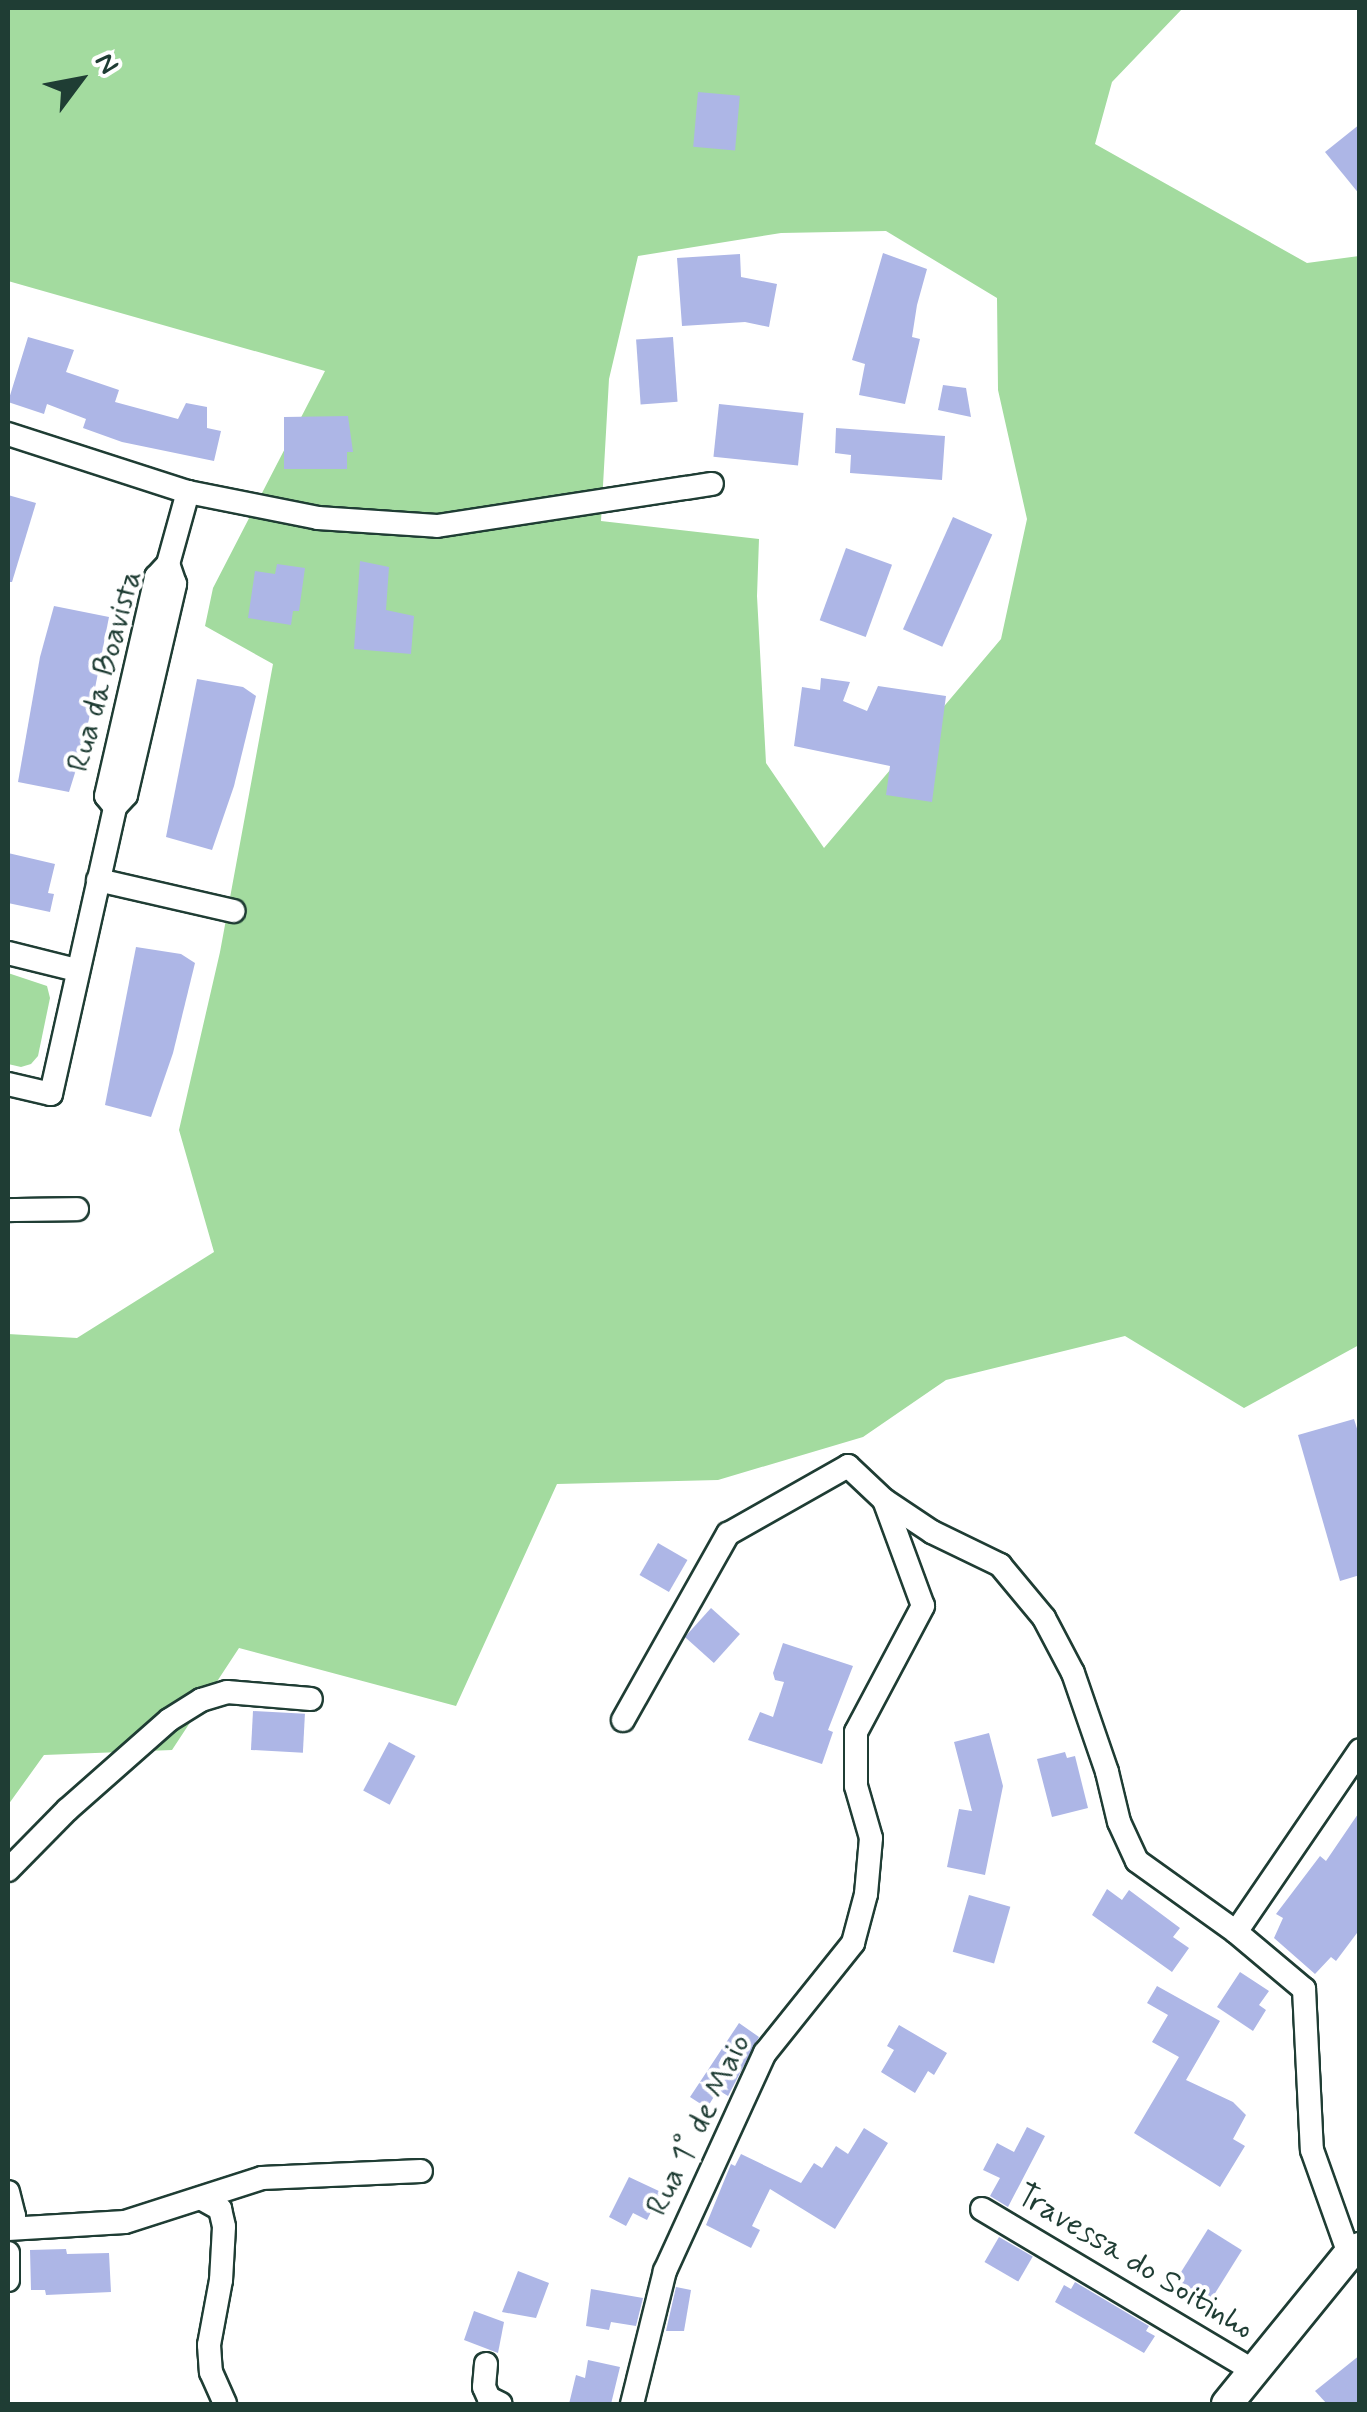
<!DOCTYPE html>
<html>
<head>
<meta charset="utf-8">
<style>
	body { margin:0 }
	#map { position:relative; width:1367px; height:2412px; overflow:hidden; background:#fff; font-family:Mynerve,sans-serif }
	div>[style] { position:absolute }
	.green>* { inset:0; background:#a3db9f }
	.building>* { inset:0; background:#adb6e6; transform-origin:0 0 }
	.roads { filter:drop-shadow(2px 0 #1f3d34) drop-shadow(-2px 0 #1f3d34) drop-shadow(0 2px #1f3d34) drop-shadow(0 -2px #1f3d34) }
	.minor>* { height:22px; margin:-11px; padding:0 11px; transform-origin:11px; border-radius:11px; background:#fff }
	.tertiary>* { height:30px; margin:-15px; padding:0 15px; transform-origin:15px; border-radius:15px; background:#fff }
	span { translate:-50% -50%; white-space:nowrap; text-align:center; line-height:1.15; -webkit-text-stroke:8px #fff; paint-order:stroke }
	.street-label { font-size:32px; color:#1f3d34 }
	.frame { position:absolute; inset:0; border:10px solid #1f3d34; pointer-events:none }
	.north { position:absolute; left:30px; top:30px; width:100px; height:100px; -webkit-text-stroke:8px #fff; paint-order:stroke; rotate:58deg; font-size:28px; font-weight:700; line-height:40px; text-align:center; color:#1f3d34 }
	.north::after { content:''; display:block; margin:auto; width:35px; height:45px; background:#1f3d34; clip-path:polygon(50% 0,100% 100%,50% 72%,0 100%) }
</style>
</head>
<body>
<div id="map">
	<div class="green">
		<i style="clip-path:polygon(evenodd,8px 8px,1183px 8px,1112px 82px,1095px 144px,1307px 263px,1359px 256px,1359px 1345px,1244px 1408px,1125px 1336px,946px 1380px,863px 1437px,718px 1480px,557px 1484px,456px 1706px,239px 1648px,172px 1750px,44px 1755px,8px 1805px,8px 1334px,77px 1338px,214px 1252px,179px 1130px,220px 952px,273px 664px,205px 626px,213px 588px,325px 371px,8px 281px,8px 8px,886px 231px,997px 298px,998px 390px,1027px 519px,1001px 639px,824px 848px,766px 763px,757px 596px,759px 539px,601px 521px,609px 379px,638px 256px,781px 233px,886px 231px)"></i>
		<i style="clip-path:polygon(8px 973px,47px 986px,50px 998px,38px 1056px,31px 1064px,21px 1067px,8px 1064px)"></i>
	</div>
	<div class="building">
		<i style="left:698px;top:92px;width:42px;height:55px;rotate:5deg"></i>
		<i style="clip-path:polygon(1360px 124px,1360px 195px,1325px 152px)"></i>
		<i style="clip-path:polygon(883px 253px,927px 269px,917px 305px,912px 337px,920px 339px,905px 404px,859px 395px,865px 364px,852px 360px)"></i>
		<i style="clip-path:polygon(740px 254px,741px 277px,777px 284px,769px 327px,745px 322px,682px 326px,677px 258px)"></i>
		<i style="clip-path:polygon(28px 337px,74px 350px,66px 372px,119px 390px,115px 402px,178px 419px,186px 403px,207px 407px,207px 428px,221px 431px,214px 461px,122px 442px,83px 428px,86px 419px,47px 404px,44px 414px,8px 402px)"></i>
		<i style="left:673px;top:337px;width:65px;height:37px;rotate:86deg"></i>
		<i style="clip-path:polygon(943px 385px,966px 388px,971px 417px,938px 410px)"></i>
		<i style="left:719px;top:404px;width:85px;height:53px;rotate:6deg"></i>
		<i style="clip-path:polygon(348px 416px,353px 452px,347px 452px,347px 469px,284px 469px,284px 417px)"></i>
		<i style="clip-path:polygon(836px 428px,945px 436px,942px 480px,850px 473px,851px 455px,835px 453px)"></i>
		<i style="clip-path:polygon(8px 495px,36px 503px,12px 582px,8px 582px)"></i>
		<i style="left:953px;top:517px;width:43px;height:123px;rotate:24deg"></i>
		<i style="left:846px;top:548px;width:49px;height:77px;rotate:20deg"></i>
		<i style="clip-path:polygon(360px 561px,389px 567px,386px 610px,414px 616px,411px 654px,354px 649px)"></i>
		<i style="clip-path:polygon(277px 564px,305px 568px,299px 611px,293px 611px,291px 625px,248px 618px,255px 571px,275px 574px)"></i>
		<i style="clip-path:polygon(54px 606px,109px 617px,84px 744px,69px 792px,18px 782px,40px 657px)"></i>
		<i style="clip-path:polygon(821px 678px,850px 682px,843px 701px,867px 711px,878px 686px,946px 696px,932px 802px,886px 795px,890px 766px,794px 746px,802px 687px,820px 690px)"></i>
		<i style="clip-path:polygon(197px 679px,243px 687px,256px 696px,234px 786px,212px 850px,166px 837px)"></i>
		<i style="clip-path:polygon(8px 853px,55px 864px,48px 893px,54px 894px,50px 912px,8px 903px)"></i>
		<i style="clip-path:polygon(136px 947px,181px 954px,195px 963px,173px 1053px,151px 1117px,105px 1105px)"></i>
		<i style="clip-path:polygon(1354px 1419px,1360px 1438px,1360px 1575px,1340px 1581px,1298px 1435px)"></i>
		<i style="left:658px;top:1543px;width:34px;height:37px;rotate:30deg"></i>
		<i style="left:711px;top:1608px;width:39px;height:39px;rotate:42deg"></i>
		<i style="clip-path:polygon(783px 1643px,853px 1666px,828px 1730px,833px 1732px,822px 1764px,748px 1740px,760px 1712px,773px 1717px,784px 1682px,775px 1680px,773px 1673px)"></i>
		<i style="left:253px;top:1711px;width:52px;height:39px;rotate:3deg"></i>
		<i style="clip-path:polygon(989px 1733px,1003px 1786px,985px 1875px,947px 1867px,959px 1809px,972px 1811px,954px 1742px)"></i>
		<i style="left:389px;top:1742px;width:30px;height:55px;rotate:28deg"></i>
		<i style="clip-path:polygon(1065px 1752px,1067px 1758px,1075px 1756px,1088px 1808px,1052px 1817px,1037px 1759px)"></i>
		<i style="clip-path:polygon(1360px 1811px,1360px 1929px,1336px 1961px,1331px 1957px,1315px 1974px,1274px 1938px,1283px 1918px,1276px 1914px,1320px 1856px,1326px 1861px)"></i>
		<i style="clip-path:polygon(1107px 1889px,1122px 1900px,1129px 1890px,1180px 1928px,1173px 1937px,1189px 1948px,1172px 1972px,1092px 1915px)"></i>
		<i style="left:969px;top:1895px;width:43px;height:59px;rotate:16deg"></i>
		<i style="clip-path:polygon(1240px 1972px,1269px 1991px,1259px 2005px,1266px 2010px,1253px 2031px,1217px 2007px)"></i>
		<i style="clip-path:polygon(1157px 1986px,1220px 2021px,1186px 2080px,1233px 2102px,1246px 2115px,1233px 2139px,1245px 2146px,1220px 2187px,1134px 2133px,1179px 2057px,1152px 2042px,1168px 2015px,1147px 2003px)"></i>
		<i style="clip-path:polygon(739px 2023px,759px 2037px,728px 2096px,718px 2090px,707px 2108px,690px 2097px)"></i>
		<i style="clip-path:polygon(899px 2025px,947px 2053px,934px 2075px,928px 2071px,915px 2093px,881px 2072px,894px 2050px,887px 2046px)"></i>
		<i style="clip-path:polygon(1027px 2127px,1045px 2136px,1008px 2207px,990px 2196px,1000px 2178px,983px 2170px,997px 2143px,1014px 2152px)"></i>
		<i style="clip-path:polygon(864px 2128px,888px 2143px,835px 2229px,770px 2189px,752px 2226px,760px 2230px,751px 2248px,706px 2225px,731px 2164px,735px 2166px,741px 2154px,801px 2183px,814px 2163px,822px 2168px,836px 2146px,848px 2154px)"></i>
		<i style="clip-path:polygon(629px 2177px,661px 2192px,647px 2220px,633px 2213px,626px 2226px,609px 2217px)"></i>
		<i style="left:1208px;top:2229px;width:40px;height:62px;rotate:32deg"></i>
		<i style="left:999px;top:2237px;width:39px;height:29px;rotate:30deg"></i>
		<i style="clip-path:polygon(66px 2249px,67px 2254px,109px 2253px,111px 2292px,46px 2295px,45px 2290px,31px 2290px,30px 2250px)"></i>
		<i style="clip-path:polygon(518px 2271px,549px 2283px,536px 2318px,502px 2312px)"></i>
		<i style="clip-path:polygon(1075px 2282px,1149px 2326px,1146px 2331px,1155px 2336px,1144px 2353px,1055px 2302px,1064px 2285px,1071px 2289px)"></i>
		<i style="clip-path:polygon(676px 2287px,691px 2290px,684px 2331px,666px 2331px)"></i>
		<i style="clip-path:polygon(591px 2289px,643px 2298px,636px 2326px,611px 2322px,609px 2330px,586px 2326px)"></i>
		<i style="clip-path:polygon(474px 2311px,504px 2322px,498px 2353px,464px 2340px)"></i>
		<i style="clip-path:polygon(1360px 2355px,1360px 2404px,1327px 2404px,1315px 2391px)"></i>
		<i style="clip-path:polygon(588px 2360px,620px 2367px,611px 2404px,569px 2404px,576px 2375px,585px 2378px)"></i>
	</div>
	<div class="roads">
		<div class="minor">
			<i style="left:8px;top:434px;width:189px;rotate:17.9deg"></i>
			<i style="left:188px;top:492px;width:133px;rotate:11.3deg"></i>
			<i style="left:318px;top:518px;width:119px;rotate:3.8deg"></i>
			<i style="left:437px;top:526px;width:278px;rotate:-8.7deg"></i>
			<i style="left:115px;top:807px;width:14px;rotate:-129deg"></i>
			<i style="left:106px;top:796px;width:225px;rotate:-77.1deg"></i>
			<i style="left:156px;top:577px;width:18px;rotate:-47deg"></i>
			<i style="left:168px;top:564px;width:75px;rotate:-74.5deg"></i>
			<i style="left:98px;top:880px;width:139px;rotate:12.9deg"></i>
			<i style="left:8px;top:953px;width:70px;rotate:14deg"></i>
			<i style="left:8px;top:1084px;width:44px;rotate:13.1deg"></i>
			<i style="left:51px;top:1094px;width:294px;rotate:-77.4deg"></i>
			<i style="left:115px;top:807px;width:16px;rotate:-47deg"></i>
			<i style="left:126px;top:795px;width:217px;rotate:-76.9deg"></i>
			<i style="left:175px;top:584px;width:21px;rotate:-109deg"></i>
			<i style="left:8px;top:1210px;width:69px;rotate:-0.8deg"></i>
			<i style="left:623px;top:1720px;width:214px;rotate:-60.6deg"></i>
			<i style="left:728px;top:1534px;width:138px;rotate:-29.5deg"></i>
			<i style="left:848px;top:1466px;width:50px;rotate:43.4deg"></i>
			<i style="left:884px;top:1500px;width:58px;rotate:33.7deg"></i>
			<i style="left:932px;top:1532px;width:76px;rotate:25.9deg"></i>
			<i style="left:1000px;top:1565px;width:69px;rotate:50.3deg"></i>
			<i style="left:1044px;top:1618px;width:62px;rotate:62.2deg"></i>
			<i style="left:1073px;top:1673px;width:105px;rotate:71deg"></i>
			<i style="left:1107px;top:1772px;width:51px;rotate:76.5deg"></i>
			<i style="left:1119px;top:1822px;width:43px;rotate:65.2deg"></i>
			<i style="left:1137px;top:1861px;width:122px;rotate:35.6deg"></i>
			<i style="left:1236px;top:1932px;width:89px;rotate:40deg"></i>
			<i style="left:1304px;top:1989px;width:161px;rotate:87.2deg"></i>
			<i style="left:1312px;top:2150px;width:110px;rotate:70.4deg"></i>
			<i style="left:8px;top:1870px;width:84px;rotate:-45.5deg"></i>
			<i style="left:67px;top:1810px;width:136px;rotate:-41.4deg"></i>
			<i style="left:169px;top:1720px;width:38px;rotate:-32deg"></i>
			<i style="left:201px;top:1700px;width:27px;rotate:-17deg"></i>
			<i style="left:227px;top:1692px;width:84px;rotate:4.8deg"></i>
			<i style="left:1236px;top:1932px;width:220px;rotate:-55.7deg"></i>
			<i style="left:8px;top:2192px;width:25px;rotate:76deg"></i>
			<i style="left:14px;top:2216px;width:8px;rotate:135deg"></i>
			<i style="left:202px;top:2199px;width:21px;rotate:29deg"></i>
			<i style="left:220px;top:2209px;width:18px;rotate:77deg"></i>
			<i style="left:224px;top:2227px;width:53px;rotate:93.2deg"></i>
			<i style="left:221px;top:2280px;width:66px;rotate:100.5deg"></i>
			<i style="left:209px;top:2345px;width:27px;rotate:86deg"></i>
			<i style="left:211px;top:2372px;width:35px;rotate:66deg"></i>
			<i style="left:982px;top:2209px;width:317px;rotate:30.8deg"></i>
			<i style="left:8px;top:2229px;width:117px;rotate:-3.4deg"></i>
			<i style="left:125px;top:2222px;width:144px;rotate:-17.8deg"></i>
			<i style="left:262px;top:2178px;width:159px;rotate:-2.5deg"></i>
			<i style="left:8px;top:2253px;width:27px;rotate:90deg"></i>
			<i style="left:486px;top:2364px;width:23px;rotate:95deg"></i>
			<i style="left:484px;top:2387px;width:12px;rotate:66deg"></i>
			<i style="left:489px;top:2398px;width:13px;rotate:27deg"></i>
			<i style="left:632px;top:2404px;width:137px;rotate:-76.1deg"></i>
			<i style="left:665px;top:2271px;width:240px;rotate:-65.4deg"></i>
			<i style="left:765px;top:2053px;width:141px;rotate:-51.3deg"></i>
			<i style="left:853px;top:1943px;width:51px;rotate:-75.1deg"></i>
			<i style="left:866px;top:1894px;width:56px;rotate:-84.9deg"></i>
			<i style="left:871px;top:1838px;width:54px;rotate:-106.1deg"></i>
			<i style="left:856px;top:1786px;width:54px;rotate:-90deg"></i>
			<i style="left:856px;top:1732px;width:143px;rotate:-62deg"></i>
			<i style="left:923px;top:1606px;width:113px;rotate:-110.2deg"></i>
		</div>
		<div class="tertiary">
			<i style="left:1227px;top:2404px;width:193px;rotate:-50.9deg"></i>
			<i style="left:1349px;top:2254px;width:13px;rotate:-29deg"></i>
		</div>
	</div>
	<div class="street-label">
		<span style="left:105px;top:671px;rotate:-75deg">Rua da Boavista</span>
		<span style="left:699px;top:2125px;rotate:-64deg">Rua 1° de Maio</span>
		<span style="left:1135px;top:2262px;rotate:31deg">Travessa do Soitinho</span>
	</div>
	<div class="frame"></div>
	<div class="north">N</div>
</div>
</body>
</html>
